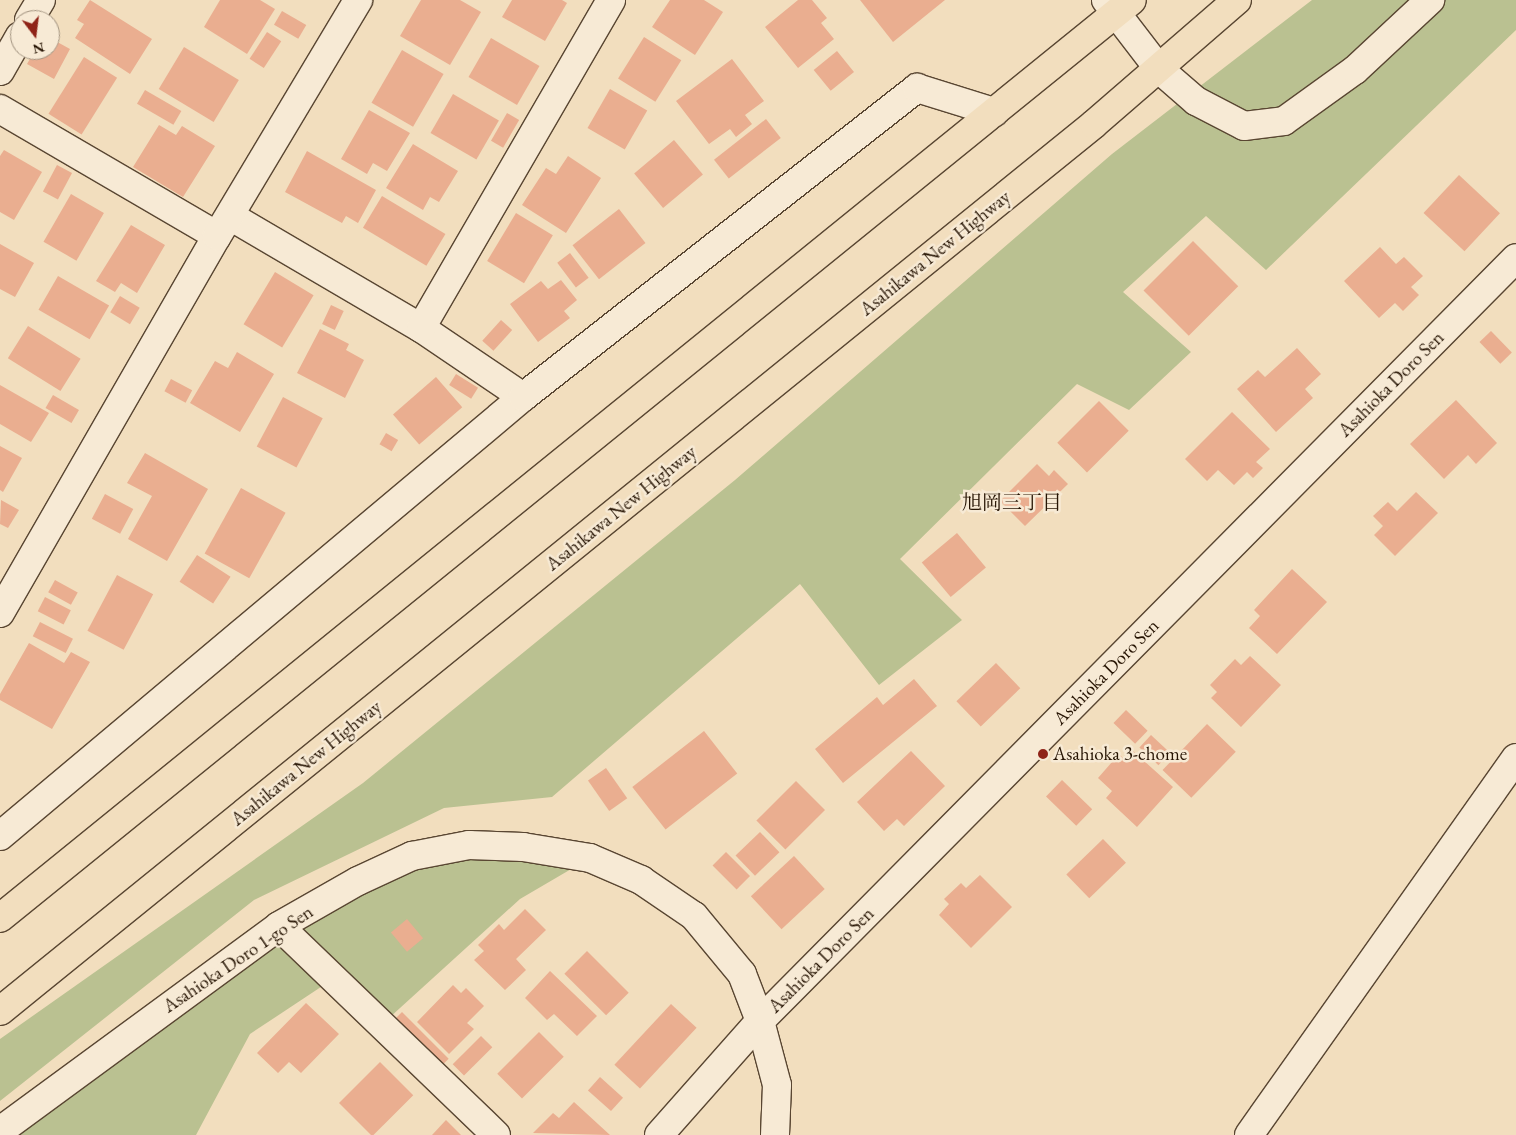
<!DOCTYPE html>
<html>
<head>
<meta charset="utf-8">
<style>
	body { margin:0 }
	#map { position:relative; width:1516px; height:1135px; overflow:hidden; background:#f2debe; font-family:"EB Garamond","Noto Serif JP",serif }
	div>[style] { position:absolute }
	.green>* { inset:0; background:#bac191 }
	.building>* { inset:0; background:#eaae90; transform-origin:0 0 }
	.roads { filter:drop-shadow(1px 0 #594632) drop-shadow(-1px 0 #594632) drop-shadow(0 1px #594632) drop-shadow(0 -1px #594632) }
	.minor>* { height:28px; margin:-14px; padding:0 14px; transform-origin:14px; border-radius:14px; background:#f7ead5 }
	.trunk>* { height:28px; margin:-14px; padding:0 14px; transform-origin:14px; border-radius:14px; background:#f2debe }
	.dots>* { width:14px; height:14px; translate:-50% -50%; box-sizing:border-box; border:2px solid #f7ead5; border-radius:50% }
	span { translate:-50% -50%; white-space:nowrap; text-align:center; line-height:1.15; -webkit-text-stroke:5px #f7ead5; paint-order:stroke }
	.street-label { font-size:19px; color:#261403 }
	.poi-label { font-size:19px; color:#261403 }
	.left { translate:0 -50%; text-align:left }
	.neighbourhood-label { font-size:20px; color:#261403 }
	.north { position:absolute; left:10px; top:10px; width:50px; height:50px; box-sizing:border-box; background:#f7ead5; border:1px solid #a39481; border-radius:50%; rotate:165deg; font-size:14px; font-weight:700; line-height:20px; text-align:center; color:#261403 }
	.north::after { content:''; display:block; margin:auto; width:18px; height:22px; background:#8f2418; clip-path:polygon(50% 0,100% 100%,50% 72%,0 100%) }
</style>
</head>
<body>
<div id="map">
	<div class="green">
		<i style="clip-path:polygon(1312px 0,1516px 0,1516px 30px,1266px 270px,1206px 216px,1123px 292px,1191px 352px,1129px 410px,1077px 384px,900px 559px,962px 620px,879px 685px,800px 584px,552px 797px,444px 808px,254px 900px,0 1101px,0 1039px,363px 783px,735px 480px,1112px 154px)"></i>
		<i style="clip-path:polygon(412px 856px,590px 858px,520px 899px,389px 1018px,342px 973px,250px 1034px,196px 1135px,11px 1135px,219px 968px)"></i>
	</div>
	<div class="building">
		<i style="clip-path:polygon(90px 0,152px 39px,130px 74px,75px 38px,84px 24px,77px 20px)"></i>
		<i style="clip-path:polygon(220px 0,260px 0,275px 9px,247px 54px,204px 27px)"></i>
		<i style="clip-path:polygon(421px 0,460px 0,481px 12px,450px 65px,400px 36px)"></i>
		<i style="clip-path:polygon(512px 0,562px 0,567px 3px,545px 41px,502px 17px)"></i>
		<i style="clip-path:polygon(670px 0,704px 0,723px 12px,695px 55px,652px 27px)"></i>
		<i style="clip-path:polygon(798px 0,812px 0,827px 18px,821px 23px,834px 39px,798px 68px,765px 27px)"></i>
		<i style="clip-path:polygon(860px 0,945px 0,893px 42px)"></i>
		<i style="left:282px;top:11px;width:28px;height:16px;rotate:30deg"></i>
		<i style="left:267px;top:32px;width:17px;height:32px;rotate:33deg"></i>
		<i style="left:644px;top:37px;width:44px;height:49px;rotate:32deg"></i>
		<i style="clip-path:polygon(50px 38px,70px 49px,54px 79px,27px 64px,35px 50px,50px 50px)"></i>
		<i style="left:491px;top:38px;width:56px;height:45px;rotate:30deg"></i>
		<i style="left:184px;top:47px;width:64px;height:49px;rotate:31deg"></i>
		<i style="left:402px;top:50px;width:48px;height:61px;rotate:30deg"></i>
		<i style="left:837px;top:51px;width:27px;height:30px;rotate:51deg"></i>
		<i style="left:84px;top:57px;width:39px;height:67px;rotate:32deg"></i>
		<i style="clip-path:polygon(732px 59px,764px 101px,745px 115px,752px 124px,736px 137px,730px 129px,709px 144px,676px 101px)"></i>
		<i style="left:610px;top:89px;width:43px;height:45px;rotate:30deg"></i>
		<i style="left:145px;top:90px;width:42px;height:16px;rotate:30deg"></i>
		<i style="left:453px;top:94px;width:53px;height:45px;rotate:30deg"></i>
		<i style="clip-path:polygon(369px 110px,410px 133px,387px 171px,373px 163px,367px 174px,341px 159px)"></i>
		<i style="left:507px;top:113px;width:14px;height:32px;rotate:30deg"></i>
		<i style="left:766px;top:119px;width:24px;height:66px;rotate:52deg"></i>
		<i style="clip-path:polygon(159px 125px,176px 135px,182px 126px,215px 146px,183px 197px,133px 167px)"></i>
		<i style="left:674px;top:140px;width:45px;height:52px;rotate:50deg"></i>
		<i style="clip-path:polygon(413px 144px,458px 171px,439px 202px,430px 197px,423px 210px,386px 188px)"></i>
		<i style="clip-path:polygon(4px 150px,42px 172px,14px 220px,0 212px,0 156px)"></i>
		<i style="clip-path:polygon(307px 151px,376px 190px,358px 223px,346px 216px,342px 223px,285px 192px)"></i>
		<i style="clip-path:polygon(568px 156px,601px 178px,566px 233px,522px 205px,546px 168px,556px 174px)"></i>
		<i style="left:57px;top:165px;width:17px;height:30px;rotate:28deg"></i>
		<i style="left:1459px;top:175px;width:56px;height:52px;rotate:43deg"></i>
		<i style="left:71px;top:194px;width:38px;height:55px;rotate:30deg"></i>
		<i style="left:382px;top:196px;width:74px;height:37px;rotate:31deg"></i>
		<i style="left:619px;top:209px;width:43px;height:59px;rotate:52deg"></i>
		<i style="left:516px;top:213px;width:43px;height:56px;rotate:31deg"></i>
		<i style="clip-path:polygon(131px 225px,165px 245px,137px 293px,121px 283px,115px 292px,96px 281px)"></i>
		<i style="left:1193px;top:241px;width:64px;height:70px;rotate:45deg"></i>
		<i style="clip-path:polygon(0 244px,34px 263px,15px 297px,0 289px)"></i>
		<i style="clip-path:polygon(1380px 247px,1396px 264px,1404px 257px,1423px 276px,1411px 287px,1419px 295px,1403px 311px,1395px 303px,1379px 318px,1344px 281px)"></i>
		<i style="left:570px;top:253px;width:31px;height:16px;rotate:53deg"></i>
		<i style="left:275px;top:272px;width:45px;height:61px;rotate:31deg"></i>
		<i style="left:58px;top:276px;width:59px;height:39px;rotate:30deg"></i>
		<i style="clip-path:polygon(561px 280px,577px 300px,564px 311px,570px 318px,538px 342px,510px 304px,541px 281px,548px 289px)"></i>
		<i style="left:120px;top:296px;width:23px;height:19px;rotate:31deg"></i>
		<i style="left:331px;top:305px;width:14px;height:21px;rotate:25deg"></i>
		<i style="left:501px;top:320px;width:15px;height:28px;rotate:42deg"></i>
		<i style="left:28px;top:326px;width:62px;height:38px;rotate:32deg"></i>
		<i style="clip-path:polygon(320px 329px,349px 344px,346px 350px,364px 360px,345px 398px,297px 373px)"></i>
		<i style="left:1491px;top:331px;width:30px;height:16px;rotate:46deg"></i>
		<i style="clip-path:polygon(1297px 348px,1321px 374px,1305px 389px,1313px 398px,1276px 432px,1237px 389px,1258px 370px,1265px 377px)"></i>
		<i style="clip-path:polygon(237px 352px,274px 374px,240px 432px,190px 403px,215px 361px,228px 368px)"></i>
		<i style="left:456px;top:374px;width:26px;height:13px;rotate:32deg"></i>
		<i style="left:436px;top:377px;width:40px;height:57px;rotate:49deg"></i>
		<i style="left:171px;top:379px;width:24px;height:14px;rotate:28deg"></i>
		<i style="clip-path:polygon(0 385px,49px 413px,31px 442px,0 424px)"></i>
		<i style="left:53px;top:395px;width:30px;height:15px;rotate:30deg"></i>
		<i style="left:283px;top:397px;width:45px;height:56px;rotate:28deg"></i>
		<i style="clip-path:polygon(1456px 400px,1497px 443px,1476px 464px,1468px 455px,1444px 479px,1410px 444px)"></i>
		<i style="left:1099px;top:401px;width:42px;height:59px;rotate:45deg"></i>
		<i style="clip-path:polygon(1232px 412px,1270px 449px,1256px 462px,1263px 468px,1253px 478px,1247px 472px,1234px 485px,1218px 470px,1207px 481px,1185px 459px)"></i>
		<i style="left:386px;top:433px;width:14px;height:13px;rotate:30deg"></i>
		<i style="clip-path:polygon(0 446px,22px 458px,3px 492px,0 490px)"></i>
		<i style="clip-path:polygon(145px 453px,208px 489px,167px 561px,128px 539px,152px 496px,127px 483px)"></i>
		<i style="clip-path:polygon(1037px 464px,1049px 476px,1054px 470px,1068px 484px,1025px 526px,1000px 501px)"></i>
		<i style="left:241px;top:488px;width:51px;height:75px;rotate:29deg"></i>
		<i style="clip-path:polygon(1416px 492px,1438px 513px,1395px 556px,1374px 535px,1383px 526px,1373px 516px,1388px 502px,1397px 511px)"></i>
		<i style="left:105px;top:494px;width:32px;height:28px;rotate:28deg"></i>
		<i style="clip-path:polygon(1px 500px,19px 510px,8px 528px,0 524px)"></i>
		<i style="left:957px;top:533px;width:45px;height:46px;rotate:50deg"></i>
		<i style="left:197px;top:555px;width:40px;height:32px;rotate:33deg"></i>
		<i style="clip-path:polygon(1292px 569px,1327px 602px,1277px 654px,1249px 628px,1260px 616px,1254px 610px)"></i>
		<i style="left:117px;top:575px;width:41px;height:63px;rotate:28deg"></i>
		<i style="left:55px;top:580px;width:26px;height:14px;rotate:29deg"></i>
		<i style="left:45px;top:597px;width:29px;height:16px;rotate:27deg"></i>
		<i style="left:40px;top:622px;width:37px;height:16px;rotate:27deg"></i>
		<i style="clip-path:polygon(29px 643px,64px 663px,71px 652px,90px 662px,52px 729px,0 700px,0 694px)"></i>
		<i style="clip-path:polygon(1250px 656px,1281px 685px,1241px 727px,1211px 698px,1217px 692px,1210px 685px,1235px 659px,1241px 665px)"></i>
		<i style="left:996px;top:663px;width:35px;height:55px;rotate:46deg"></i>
		<i style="clip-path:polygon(914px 679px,937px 706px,843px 783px,815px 749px,877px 697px,883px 705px)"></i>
		<i style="left:1126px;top:710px;width:30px;height:18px;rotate:44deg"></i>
		<i style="left:1207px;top:724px;width:40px;height:64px;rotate:44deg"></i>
		<i style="left:704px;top:731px;width:54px;height:91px;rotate:52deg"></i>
		<i style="left:1151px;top:735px;width:26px;height:17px;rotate:43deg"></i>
		<i style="clip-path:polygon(911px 751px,945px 786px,904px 826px,897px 819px,884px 831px,857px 802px)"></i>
		<i style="clip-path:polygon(1133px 751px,1173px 787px,1137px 827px,1106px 798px,1112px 791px,1098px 778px,1119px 754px,1125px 760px)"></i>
		<i style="left:606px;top:768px;width:37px;height:22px;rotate:55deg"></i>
		<i style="left:1062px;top:780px;width:42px;height:23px;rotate:44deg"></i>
		<i style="left:796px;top:781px;width:41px;height:56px;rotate:45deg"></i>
		<i style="left:760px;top:832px;width:28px;height:34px;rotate:46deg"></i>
		<i style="left:1103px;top:839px;width:33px;height:51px;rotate:46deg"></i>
		<i style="left:726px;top:852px;width:34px;height:19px;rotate:45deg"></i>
		<i style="left:794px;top:856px;width:45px;height:59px;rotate:47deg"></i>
		<i style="clip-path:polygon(980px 875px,1012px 907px,971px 948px,939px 915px,949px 904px,944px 899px,961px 883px,966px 888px)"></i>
		<i style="clip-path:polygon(525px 909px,546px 930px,516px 959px,526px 970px,505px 990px,474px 960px,484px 951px,478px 945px,499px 924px,504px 930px)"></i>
		<i style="left:407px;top:919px;width:25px;height:21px;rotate:50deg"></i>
		<i style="left:587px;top:951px;width:59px;height:32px;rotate:45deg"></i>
		<i style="clip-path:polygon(550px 971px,597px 1016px,577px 1036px,554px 1014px,547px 1020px,525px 998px)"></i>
		<i style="clip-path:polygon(453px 985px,461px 993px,466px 988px,484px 1006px,467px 1023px,474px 1029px,449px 1054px,417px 1022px)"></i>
		<i style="clip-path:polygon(306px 1003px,339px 1034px,301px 1073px,289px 1062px,278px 1073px,257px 1053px)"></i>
		<i style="left:671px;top:1004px;width:35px;height:83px;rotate:43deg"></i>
		<i style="left:402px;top:1012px;width:66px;height:16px;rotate:45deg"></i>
		<i style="left:539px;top:1032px;width:35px;height:59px;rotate:45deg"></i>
		<i style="left:481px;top:1036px;width:16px;height:40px;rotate:45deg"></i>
		<i style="left:380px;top:1062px;width:47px;height:58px;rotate:45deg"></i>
		<i style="left:600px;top:1077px;width:31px;height:18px;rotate:42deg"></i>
		<i style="clip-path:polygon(574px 1102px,610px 1135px,533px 1133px,553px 1113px,559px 1118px)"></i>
		<i style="clip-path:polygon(446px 1120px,461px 1135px,432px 1135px)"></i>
	</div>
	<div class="roads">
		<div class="minor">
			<i style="left:1106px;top:0;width:87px;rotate:52.5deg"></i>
			<i style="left:1159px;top:69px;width:49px;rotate:40.9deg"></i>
			<i style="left:1196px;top:101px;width:54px;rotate:27.5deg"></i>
			<i style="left:1244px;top:126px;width:40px;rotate:-7.1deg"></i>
			<i style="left:1284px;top:121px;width:87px;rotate:-35.7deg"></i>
			<i style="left:1355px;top:70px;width:103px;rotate:-43deg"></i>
			<i style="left:29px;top:20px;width:23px;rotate:-59deg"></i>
			<i style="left:0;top:71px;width:40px;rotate:-60.3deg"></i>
			<i style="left:0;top:109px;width:251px;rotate:30.3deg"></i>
			<i style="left:230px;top:216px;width:221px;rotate:30.4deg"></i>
			<i style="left:421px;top:328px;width:123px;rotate:34.1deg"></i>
			<i style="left:421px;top:328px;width:379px;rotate:-59.9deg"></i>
			<i style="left:0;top:613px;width:435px;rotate:-60.1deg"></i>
			<i style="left:217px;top:236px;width:275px;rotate:-59.1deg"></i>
			<i style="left:0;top:836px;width:683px;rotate:-40.01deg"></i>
			<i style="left:523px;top:397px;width:501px;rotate:-38.11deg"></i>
			<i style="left:917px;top:88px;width:81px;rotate:17.3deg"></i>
			<i style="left:279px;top:926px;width:301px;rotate:43.9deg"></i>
			<i style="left:0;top:1131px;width:346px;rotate:-36.3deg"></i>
			<i style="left:279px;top:926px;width:91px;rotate:-29.7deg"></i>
			<i style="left:358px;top:881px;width:60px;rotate:-24.8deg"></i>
			<i style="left:412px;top:856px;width:58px;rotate:-10.9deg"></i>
			<i style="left:469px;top:845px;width:54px;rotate:2.1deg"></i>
			<i style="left:523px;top:847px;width:68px;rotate:9.3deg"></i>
			<i style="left:590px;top:858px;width:56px;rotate:23.3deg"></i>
			<i style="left:641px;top:880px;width:64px;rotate:34.2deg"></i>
			<i style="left:694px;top:916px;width:75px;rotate:50.4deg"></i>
			<i style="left:742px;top:974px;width:50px;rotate:69deg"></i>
			<i style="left:760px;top:1021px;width:66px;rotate:75.1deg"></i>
			<i style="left:777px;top:1085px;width:50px;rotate:92.3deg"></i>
			<i style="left:659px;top:1135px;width:152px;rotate:-48.5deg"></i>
			<i style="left:760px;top:1021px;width:1074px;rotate:-45.26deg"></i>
			<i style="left:1249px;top:1135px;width:462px;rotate:-54.7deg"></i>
		</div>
		<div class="trunk">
			<i style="left:0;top:918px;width:1457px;rotate:-39.04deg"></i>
			<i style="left:0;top:1011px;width:1408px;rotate:-39.03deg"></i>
			<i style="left:1094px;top:124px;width:189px;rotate:-40.9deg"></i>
		</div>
	</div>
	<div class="dots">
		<i style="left:1043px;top:754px;background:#8f2418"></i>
	</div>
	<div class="street-label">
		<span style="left:935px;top:253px;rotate:-39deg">Asahikawa New Highway</span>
		<span style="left:1391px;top:384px;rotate:-45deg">Asahioka Doro Sen</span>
		<span style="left:621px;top:508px;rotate:-39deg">Asahikawa New Highway</span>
		<span style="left:1106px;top:672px;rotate:-45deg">Asahioka Doro Sen</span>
		<span style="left:306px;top:763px;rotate:-39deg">Asahikawa New Highway</span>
		<span style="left:238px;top:959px;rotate:-34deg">Asahioka Doro 1-go Sen</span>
		<span style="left:821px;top:960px;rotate:-45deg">Asahioka Doro Sen</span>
	</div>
	<div class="poi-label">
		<span class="left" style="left:1053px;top:754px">Asahioka 3-chome</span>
	</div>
	<div class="neighbourhood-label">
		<span style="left:1012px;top:502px">旭岡三丁目</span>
	</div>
	<div class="north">N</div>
</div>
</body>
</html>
